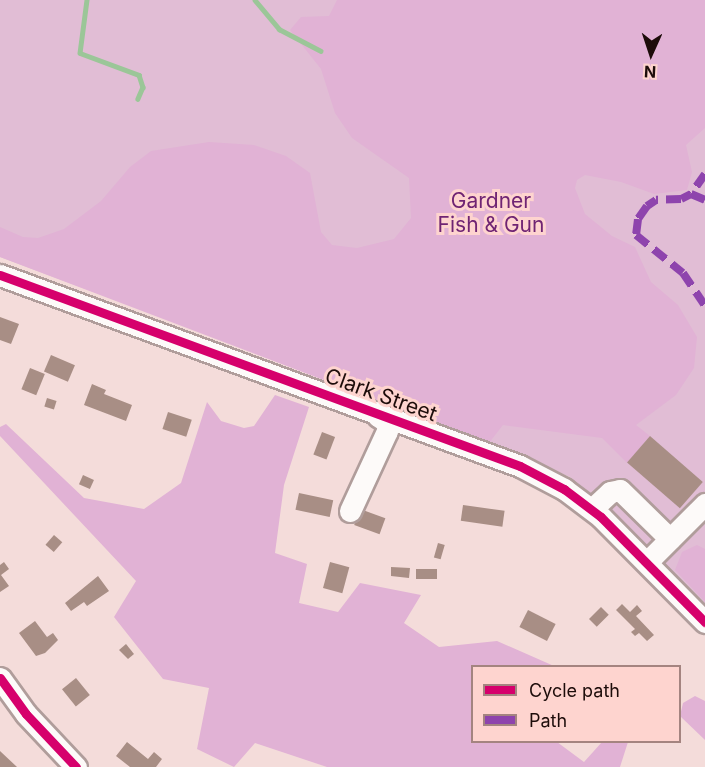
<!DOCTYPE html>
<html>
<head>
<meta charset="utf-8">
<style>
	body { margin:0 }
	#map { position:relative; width:705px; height:767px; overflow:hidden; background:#f4dcda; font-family:Inter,sans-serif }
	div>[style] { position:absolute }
	.green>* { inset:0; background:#e1bdd5 }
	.forest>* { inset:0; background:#e1b2d5 }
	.stream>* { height:4.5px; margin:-2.25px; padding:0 2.25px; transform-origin:2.25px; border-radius:2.25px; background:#9bc698 }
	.building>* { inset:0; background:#a88e85; transform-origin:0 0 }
	.roads { filter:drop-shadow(2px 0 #b09d9b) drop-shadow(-2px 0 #b09d9b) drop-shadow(0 2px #b09d9b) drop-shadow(0 -2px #b09d9b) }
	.minor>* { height:21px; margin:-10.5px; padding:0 10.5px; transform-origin:10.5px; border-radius:10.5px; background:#fdfaf9 }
	.quiet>* { height:8px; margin-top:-4px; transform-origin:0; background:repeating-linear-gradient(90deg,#8e44ad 0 15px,transparent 0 23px) }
	.cycleway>* { height:9px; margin:-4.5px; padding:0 4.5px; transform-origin:4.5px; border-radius:4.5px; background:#d6006c }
	span { translate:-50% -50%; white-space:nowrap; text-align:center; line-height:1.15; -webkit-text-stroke:6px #fed4cf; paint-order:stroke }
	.park-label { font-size:21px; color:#702473 }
	.street-label { font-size:21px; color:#1d0c0a }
	.legend { position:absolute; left:471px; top:665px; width:210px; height:78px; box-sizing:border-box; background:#fed4cf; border:2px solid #a48480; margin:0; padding:8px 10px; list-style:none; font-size:18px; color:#1d0c0a }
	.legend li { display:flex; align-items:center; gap:12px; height:30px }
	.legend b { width:30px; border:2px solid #a48480 }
	.north { position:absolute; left:621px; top:24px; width:60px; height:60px; -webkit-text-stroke:4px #fed4cf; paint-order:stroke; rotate:183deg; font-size:16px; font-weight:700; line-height:24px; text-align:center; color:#1d0c0a }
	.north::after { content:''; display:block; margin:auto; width:21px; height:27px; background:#1d0c0a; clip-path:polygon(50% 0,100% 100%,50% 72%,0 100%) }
</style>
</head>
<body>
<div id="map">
	<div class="green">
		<i style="clip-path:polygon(0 0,705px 0,705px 609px,570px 477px,422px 415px,0 257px)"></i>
	</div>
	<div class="forest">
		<i style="clip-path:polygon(337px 0,705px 0,705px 128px,686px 145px,692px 172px,687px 190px,654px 194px,621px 182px,585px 175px,577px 180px,575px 188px,585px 214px,612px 236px,635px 247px,651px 282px,678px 305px,697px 337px,694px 368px,676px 395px,636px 425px,650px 436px,627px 463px,602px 438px,503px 425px,489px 443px,0 257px,0 227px,23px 237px,38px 238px,64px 229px,101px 201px,130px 167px,151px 151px,209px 142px,254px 145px,286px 156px,310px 173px,321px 232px,332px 245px,357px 248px,394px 239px,411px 218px,409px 178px,352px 138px,335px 113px,321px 69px,290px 30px,301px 17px,329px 16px)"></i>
		<i style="clip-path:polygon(275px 395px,309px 407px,284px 485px,275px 553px,307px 564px,299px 603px,338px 612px,360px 583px,421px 595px,404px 623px,439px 647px,497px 641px,554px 666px,472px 666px,472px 742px,557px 742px,584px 762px,602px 742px,628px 742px,620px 767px,327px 767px,255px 743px,234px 767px,197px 749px,209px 688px,163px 679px,114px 617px,136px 581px,0 436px,0 427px,6px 424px,84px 498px,144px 509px,181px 483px,207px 402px,221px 421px,244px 428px,254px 426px)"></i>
		<i style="clip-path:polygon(697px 545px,705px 549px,705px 602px,675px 570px,682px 552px)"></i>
		<i style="clip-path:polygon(695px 696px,705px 701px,705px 740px,680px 716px,683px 703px)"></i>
	</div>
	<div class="stream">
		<i style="left:87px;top:0;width:53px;rotate:97.5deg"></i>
		<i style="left:80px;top:53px;width:63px;rotate:20.4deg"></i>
		<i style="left:139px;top:75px;width:13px;rotate:72deg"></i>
		<i style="left:143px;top:87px;width:13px;rotate:113deg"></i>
		<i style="left:255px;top:0;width:38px;rotate:50deg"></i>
		<i style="left:279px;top:29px;width:47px;rotate:27.6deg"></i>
	</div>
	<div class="building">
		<i style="clip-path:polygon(0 317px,19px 324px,11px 344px,0 340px)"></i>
		<i style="left:51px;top:355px;width:26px;height:18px;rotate:23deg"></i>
		<i style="left:30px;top:368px;width:16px;height:23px;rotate:22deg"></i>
		<i style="clip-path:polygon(92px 384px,106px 390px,104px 394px,132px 405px,126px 421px,84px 405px)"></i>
		<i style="left:47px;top:398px;width:10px;height:9px;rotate:17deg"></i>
		<i style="left:168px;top:412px;width:25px;height:18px;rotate:18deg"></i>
		<i style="left:322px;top:432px;width:14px;height:24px;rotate:21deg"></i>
		<i style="left:650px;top:436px;width:70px;height:35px;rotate:41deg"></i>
		<i style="left:83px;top:475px;width:12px;height:10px;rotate:24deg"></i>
		<i style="left:299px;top:493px;width:35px;height:17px;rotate:12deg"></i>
		<i style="left:463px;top:505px;width:42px;height:16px;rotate:8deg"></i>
		<i style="left:360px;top:509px;width:27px;height:17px;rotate:20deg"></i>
		<i style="left:54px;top:535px;width:11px;height:13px;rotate:41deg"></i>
		<i style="left:438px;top:543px;width:7px;height:15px;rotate:16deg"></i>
		<i style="clip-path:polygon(4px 562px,9px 569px,1px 575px,9px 586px,0 592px,0 565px)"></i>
		<i style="left:330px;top:562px;width:20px;height:27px;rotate:15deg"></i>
		<i style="clip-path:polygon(391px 567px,410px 568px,409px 578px,391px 576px)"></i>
		<i style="left:416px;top:569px;width:21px;height:10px"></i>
		<i style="clip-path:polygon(98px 576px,109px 591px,87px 606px,84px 602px,71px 611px,65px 603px)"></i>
		<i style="clip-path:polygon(622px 604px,630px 612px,637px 605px,642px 611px,636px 616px,654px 635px,647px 641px,639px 633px,635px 636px,631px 632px,635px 629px,616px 610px)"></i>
		<i style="left:601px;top:607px;width:11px;height:17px;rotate:45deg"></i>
		<i style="left:528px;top:610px;width:31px;height:19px;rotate:27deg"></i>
		<i style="clip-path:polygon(35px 621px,47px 637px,53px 633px,58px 640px,45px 653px,36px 656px,19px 633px)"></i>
		<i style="clip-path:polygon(126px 644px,134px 654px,128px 659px,119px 650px)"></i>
		<i style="left:76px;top:678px;width:22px;height:18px;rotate:51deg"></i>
		<i style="clip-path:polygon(127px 742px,148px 759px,154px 752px,162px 759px,156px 767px,130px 767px,116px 756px)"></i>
		<i style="clip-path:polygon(0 751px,17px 767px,0 767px)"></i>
	</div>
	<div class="roads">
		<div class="minor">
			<i style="left:0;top:275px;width:554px;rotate:20.17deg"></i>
			<i style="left:520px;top:466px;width:50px;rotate:27.6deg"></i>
			<i style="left:564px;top:489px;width:46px;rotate:37.1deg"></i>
			<i style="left:601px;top:517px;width:148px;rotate:45.3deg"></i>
			<i style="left:592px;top:509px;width:25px;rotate:-43deg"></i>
			<i style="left:610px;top:492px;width:10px;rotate:-11deg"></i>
			<i style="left:620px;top:490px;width:70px;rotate:44.4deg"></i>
			<i style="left:350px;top:511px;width:88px;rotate:-65.2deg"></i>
			<i style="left:387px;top:431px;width:8px;rotate:-83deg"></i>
			<i style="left:388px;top:423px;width:12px;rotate:-145deg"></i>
			<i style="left:378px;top:416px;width:4px;rotate:-90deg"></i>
			<i style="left:648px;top:561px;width:81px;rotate:-45deg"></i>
			<i style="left:0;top:678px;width:44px;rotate:54.2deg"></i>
			<i style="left:26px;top:714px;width:73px;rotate:46.7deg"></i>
		</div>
	</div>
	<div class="quiet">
		<i style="left:705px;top:174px;width:24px;rotate:125deg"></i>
		<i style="left:691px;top:194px;width:11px;rotate:153deg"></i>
		<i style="left:681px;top:199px;width:25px;rotate:178deg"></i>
		<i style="left:656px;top:200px;width:11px;rotate:146deg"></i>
		<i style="left:647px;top:206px;width:16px;rotate:125deg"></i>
		<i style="left:638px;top:219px;width:16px;rotate:97deg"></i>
		<i style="left:636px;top:235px;width:60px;rotate:39deg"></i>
		<i style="left:683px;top:273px;width:40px;rotate:56deg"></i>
		<i style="left:691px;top:194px;width:15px;rotate:23deg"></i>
	</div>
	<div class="cycleway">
		<i style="left:0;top:275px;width:554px;rotate:20.17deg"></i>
		<i style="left:520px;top:466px;width:50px;rotate:27.6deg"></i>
		<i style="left:564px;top:489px;width:46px;rotate:37.1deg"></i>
		<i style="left:601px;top:517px;width:148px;rotate:45.3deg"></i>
		<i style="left:0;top:678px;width:44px;rotate:54.2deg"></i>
		<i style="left:26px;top:714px;width:73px;rotate:46.7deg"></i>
	</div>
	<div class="park-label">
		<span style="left:491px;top:213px">Gardner<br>Fish &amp; Gun</span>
	</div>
	<div class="street-label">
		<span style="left:381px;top:395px;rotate:20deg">Clark Street</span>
	</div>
	<ul class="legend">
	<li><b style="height:8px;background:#d6006c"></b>Cycle path</li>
	<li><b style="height:8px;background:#8e44ad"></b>Path</li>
	</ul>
	<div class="north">N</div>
</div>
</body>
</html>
